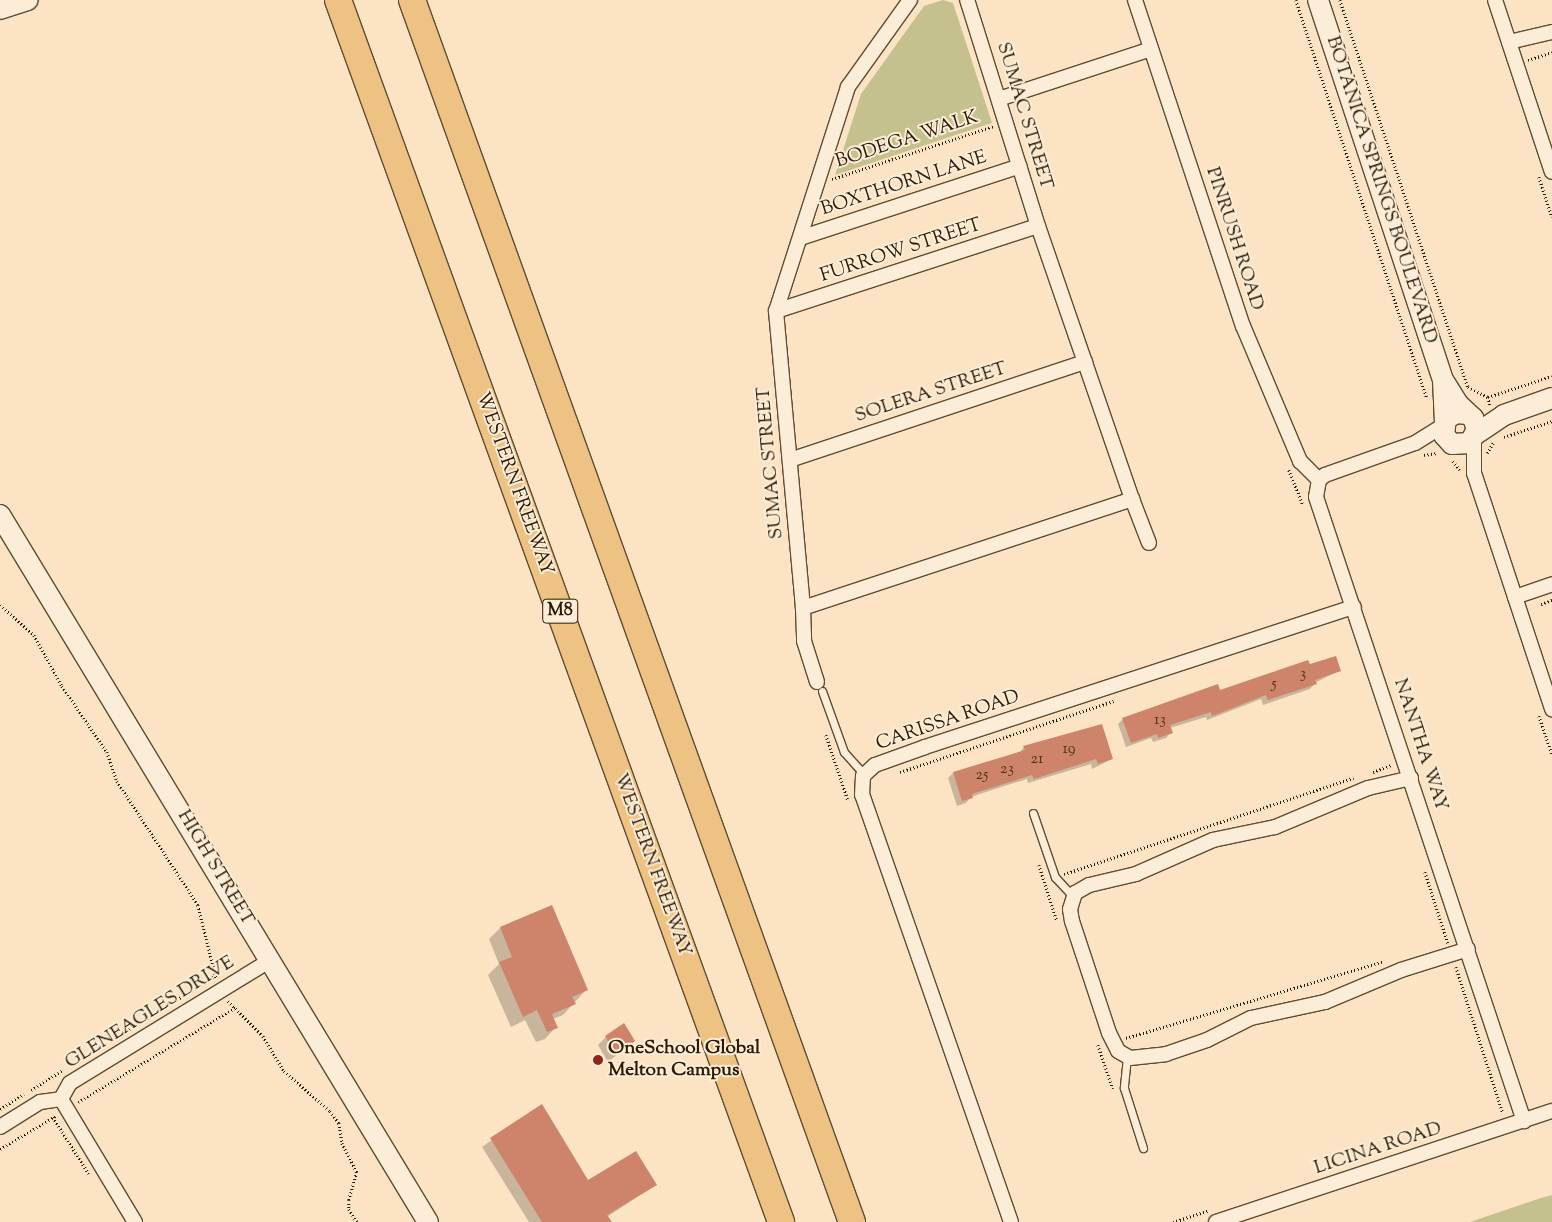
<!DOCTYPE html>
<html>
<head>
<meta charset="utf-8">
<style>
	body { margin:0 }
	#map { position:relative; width:1552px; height:1222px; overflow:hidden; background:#fbe3c3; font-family:"Sorts Mill Goudy",serif }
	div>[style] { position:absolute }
	.green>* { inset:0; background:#c5c18f }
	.shadow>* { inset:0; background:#0003 }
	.building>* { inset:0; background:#cd846a }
	.path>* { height:2.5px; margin-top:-1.25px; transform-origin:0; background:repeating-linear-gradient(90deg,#2c1900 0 1px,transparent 0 3.5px) }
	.roads { filter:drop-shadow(1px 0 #604c31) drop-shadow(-1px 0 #604c31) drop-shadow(0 1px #604c31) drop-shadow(0 -1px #604c31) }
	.lane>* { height:7px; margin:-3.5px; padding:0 3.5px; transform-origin:3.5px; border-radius:3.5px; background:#fcedd8 }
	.street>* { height:14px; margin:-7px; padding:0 7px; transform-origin:7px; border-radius:7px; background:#fcedd8 }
	.secondary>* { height:20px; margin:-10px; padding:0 10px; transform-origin:10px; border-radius:10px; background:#fcedd8 }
	.highway>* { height:26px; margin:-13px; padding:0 13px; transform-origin:13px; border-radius:13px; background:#eec282 }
	.dots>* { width:14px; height:14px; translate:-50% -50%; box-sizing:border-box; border:2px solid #fcedd8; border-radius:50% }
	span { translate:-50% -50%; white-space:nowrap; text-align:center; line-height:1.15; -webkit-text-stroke:4px #fcedd8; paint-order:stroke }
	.number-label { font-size:16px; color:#54341a }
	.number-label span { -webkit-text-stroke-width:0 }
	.shield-label span { padding:1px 4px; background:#fcedd8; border:1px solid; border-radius:4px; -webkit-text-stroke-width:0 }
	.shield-label { font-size:18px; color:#2c1900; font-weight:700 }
	.street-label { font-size:19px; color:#2c1900 }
	.poi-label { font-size:19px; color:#2c1900; font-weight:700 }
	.left { translate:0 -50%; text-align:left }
</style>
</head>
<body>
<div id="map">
	<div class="green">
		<i style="clip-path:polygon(943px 0,953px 3px,992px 123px,835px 175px,861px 94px,924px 6px)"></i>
		<i style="clip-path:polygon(1552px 1195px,1552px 1222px,1470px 1222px,1541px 1198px)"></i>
	</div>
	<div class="shadow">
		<i style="clip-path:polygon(1309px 666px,1340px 670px,1315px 683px,1310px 689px,1263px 705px,1261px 699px,1207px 720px,1206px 717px,1170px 728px,1171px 732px,1166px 738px,1153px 742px,1151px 738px,1126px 747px,1118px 724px,1123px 719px)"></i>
		<i style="clip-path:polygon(1024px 747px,1112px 759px,1092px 769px,1091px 764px,1028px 783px,1027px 779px,998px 788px,971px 797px,966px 803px,957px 806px,948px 778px,953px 773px,1019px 753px)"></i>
		<i style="clip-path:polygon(500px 928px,587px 989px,563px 1015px,553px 1019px,556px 1027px,545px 1039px,536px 1042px,525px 1020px,511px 1027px,488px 975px,499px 964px,489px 939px)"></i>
		<i style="clip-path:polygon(606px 1037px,634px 1041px,608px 1062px,598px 1045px)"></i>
		<i style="clip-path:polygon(541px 1106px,587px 1181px,655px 1185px,607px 1217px,610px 1222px,529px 1222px,482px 1147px)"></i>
	</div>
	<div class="building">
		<i style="clip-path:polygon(1336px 656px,1341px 671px,1315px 680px,1317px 684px,1268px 700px,1266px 695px,1212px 716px,1211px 712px,1170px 725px,1173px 733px,1158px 738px,1157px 734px,1131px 743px,1122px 718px,1218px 684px,1220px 690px,1308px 660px,1310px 664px)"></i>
		<i style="clip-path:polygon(1102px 724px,1113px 759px,1098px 764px,1096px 759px,1034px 779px,1032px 775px,972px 794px,973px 798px,962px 801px,953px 772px,1025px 750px,1023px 746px)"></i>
		<i style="clip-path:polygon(552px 905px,588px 990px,572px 997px,576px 1004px,552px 1014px,558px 1028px,547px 1032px,537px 1010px,523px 1017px,499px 962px,512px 957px,500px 927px)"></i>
		<i style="clip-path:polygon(624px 1023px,635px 1041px,617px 1055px,605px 1036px)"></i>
		<i style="clip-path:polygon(542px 1104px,588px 1180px,636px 1151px,657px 1185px,607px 1215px,612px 1222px,542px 1222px,490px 1138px)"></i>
	</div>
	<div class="path">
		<i style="left:1296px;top:0;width:419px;rotate:71.8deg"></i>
		<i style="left:1340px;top:0;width:408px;rotate:71.7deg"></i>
		<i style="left:1468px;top:387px;width:22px;rotate:27deg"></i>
		<i style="left:1488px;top:397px;width:8px;rotate:76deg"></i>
		<i style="left:1528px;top:60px;width:25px;rotate:-18deg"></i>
		<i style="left:1539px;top:177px;width:42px;rotate:72deg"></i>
		<i style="left:832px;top:179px;width:170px;rotate:-18.1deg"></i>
		<i style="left:1488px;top:397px;width:67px;rotate:-18.2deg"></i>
		<i style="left:1504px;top:437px;width:51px;rotate:-18.4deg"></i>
		<i style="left:1487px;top:453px;width:12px;rotate:-59deg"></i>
		<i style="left:1424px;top:455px;width:13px;rotate:-9deg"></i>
		<i style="left:1453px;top:461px;width:11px;rotate:52deg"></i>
		<i style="left:1289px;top:470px;width:37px;rotate:68deg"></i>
		<i style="left:1541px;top:604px;width:12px;rotate:-20deg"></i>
		<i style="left:0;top:605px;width:45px;rotate:41.4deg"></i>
		<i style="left:34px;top:635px;width:58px;rotate:61.2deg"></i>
		<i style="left:62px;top:686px;width:80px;rotate:55.7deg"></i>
		<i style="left:107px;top:752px;width:31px;rotate:71deg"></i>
		<i style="left:117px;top:781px;width:148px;rotate:56.8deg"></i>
		<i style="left:198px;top:905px;width:75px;rotate:76.1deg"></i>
		<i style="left:1539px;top:716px;width:40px;rotate:71.1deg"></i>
		<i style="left:826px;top:735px;width:69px;rotate:71.3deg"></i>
		<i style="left:900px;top:772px;width:225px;rotate:-18.4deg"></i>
		<i style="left:1373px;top:772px;width:19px;rotate:-21deg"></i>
		<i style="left:1039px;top:865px;width:59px;rotate:72.2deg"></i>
		<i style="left:1425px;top:872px;width:75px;rotate:72.1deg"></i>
		<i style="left:1064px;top:874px;width:305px;rotate:-18.4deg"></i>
		<i style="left:1456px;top:967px;width:153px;rotate:72.2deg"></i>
		<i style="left:228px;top:1001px;width:49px;rotate:45deg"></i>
		<i style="left:263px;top:1036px;width:41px;rotate:59deg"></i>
		<i style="left:284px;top:1071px;width:61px;rotate:41deg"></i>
		<i style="left:330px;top:1111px;width:15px;rotate:53deg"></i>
		<i style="left:339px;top:1123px;width:20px;rotate:81deg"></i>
		<i style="left:342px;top:1143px;width:33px;rotate:63deg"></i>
		<i style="left:357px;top:1172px;width:29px;rotate:106deg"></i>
		<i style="left:349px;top:1200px;width:9px;rotate:90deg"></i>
		<i style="left:349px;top:1209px;width:15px;rotate:58deg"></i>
		<i style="left:123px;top:1033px;width:108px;rotate:-31.8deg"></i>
		<i style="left:1126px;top:1038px;width:269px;rotate:-16.6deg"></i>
		<i style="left:1098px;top:1045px;width:46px;rotate:71.2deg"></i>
		<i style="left:31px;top:1090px;width:38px;rotate:-32deg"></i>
		<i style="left:78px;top:1102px;width:184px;rotate:-31deg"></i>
		<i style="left:0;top:1109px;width:28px;rotate:-32deg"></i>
		<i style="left:53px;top:1117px;width:67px;rotate:57.7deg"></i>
		<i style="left:0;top:1149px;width:66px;rotate:-30.8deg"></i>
		<i style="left:1173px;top:1222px;width:38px;rotate:-18deg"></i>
	</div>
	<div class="roads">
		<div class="lane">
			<i style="left:822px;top:691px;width:65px;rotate:70.2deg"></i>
			<i style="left:844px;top:752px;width:31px;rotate:48deg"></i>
			<i style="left:1033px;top:813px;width:68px;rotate:71deg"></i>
			<i style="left:1055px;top:877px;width:26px;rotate:47deg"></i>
			<i style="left:1127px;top:1057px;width:31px;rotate:96deg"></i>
			<i style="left:1124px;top:1088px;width:63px;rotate:72.4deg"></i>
		</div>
		<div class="street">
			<i style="left:910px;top:0;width:107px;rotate:125.5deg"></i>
			<i style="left:848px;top:87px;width:235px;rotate:107.8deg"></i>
			<i style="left:776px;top:311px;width:298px;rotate:84.8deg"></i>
			<i style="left:803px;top:608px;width:347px;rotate:-18.3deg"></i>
			<i style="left:1132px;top:499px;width:289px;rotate:-109deg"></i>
			<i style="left:1038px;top:226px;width:237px;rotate:-107.4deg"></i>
			<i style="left:1135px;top:0;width:343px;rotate:71.7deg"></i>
			<i style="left:1243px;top:326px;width:147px;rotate:67.1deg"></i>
			<i style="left:1300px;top:461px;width:27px;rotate:45deg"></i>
			<i style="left:1495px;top:0;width:181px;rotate:71.7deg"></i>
			<i style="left:1509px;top:42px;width:44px;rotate:-13.1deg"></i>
			<i style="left:999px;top:99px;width:160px;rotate:-18.2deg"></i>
			<i style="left:800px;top:238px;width:231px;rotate:-18.1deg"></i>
			<i style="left:776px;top:311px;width:275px;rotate:-18deg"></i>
			<i style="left:1444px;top:425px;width:34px;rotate:148deg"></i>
			<i style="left:1415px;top:443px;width:96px;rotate:160.4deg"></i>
			<i style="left:1325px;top:475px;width:8px;rotate:140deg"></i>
			<i style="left:1319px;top:480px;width:17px;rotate:100deg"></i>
			<i style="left:1316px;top:497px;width:658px;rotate:71.57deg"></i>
			<i style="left:1474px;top:439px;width:34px;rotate:90deg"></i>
			<i style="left:1474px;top:473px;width:249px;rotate:71.7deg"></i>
			<i style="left:790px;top:460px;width:311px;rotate:-18.4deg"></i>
			<i style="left:1132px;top:499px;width:47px;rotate:68.9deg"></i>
			<i style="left:1515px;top:597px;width:39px;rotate:-19deg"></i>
			<i style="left:803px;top:608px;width:33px;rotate:88deg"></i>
			<i style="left:804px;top:641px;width:43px;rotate:72.4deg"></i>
			<i style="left:1411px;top:778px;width:44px;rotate:166.9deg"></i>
			<i style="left:1368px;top:788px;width:101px;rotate:157.2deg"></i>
			<i style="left:1275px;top:827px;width:63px;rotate:168.2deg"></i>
			<i style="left:1213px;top:840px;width:84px;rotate:156.2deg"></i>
			<i style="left:1136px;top:874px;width:48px;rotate:166.8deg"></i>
			<i style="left:1089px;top:885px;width:16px;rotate:150deg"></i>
			<i style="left:1075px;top:893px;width:17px;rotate:107deg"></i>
			<i style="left:1070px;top:909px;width:12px;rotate:81deg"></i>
			<i style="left:1072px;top:921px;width:118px;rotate:71.7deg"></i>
			<i style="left:1109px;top:1033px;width:20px;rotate:63deg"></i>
			<i style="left:1118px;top:1051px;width:14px;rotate:30deg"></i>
			<i style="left:1130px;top:1058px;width:36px;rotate:-6deg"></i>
			<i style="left:1166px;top:1054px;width:43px;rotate:-18.9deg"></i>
			<i style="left:1207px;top:1040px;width:49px;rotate:-26.6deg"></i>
			<i style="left:1251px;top:1018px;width:76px;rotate:-12.2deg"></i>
			<i style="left:1325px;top:1002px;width:82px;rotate:-22.8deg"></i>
			<i style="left:1401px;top:970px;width:70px;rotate:-17.4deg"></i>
			<i style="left:61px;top:1099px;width:144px;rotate:59deg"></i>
			<i style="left:0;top:1127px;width:47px;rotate:-32deg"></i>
			<i style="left:40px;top:1102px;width:21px;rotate:-8deg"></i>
			<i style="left:61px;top:1099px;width:18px;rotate:-61deg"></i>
			<i style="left:70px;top:1083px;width:236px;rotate:-31.5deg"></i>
			<i style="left:1011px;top:1222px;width:452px;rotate:-109.2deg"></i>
			<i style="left:862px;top:795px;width:19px;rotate:-87deg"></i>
			<i style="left:863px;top:776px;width:16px;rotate:-43deg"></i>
			<i style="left:875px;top:765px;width:53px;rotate:-19.8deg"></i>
			<i style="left:925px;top:747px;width:451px;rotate:-18.1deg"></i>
			<i style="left:1216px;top:1222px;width:354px;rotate:-18.3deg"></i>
		</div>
		<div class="secondary">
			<i style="left:1318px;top:0;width:400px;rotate:71.8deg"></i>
			<i style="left:1443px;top:380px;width:42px;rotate:87.3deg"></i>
			<i style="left:0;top:9px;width:29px;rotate:-18deg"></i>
			<i style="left:1445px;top:383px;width:25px;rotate:58deg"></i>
			<i style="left:1458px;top:404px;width:21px;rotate:43deg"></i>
			<i style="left:1473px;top:418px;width:12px;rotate:70deg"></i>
			<i style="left:1477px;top:429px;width:16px;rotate:117deg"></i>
			<i style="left:1470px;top:443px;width:18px;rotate:177deg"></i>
			<i style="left:1452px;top:444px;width:12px;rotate:-132deg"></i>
			<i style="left:1444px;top:435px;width:16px;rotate:-83deg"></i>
			<i style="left:1446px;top:419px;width:12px;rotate:-31deg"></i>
			<i style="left:1456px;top:413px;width:12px;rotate:5deg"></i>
			<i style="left:1476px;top:434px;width:34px;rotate:-34deg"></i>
			<i style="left:1504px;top:415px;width:51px;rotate:-19.5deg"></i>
			<i style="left:0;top:515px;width:826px;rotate:58.81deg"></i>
		</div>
		<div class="highway">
			<i style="left:338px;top:0;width:1300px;rotate:70.07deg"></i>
			<i style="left:412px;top:0;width:1299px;rotate:70.2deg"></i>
		</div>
	</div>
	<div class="dots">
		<i style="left:598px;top:1060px;background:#8f2418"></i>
	</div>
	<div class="number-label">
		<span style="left:1303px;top:675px">3</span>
		<span style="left:1274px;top:685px">5</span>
		<span style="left:1160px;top:721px">13</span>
		<span style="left:1069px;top:750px">19</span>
		<span style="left:1037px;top:760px">21</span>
		<span style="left:1007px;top:770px">23</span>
		<span style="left:982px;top:776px">25</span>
	</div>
	<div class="shield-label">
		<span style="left:560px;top:611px">M8</span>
	</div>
	<div class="street-label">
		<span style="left:1024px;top:116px;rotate:73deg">SUMAC STREET</span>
		<span style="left:907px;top:140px;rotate:-18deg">BODEGA WALK</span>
		<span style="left:904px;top:184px;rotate:-18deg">BOXTHORN LANE</span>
		<span style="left:1381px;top:190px;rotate:72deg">BOTANICA SPRINGS BOULEVARD</span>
		<span style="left:1234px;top:239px;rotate:72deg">PINRUSH ROAD</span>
		<span style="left:901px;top:251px;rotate:-18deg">FURROW STREET</span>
		<span style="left:931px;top:393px;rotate:-18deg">SOLERA STREET</span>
		<span style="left:771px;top:463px;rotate:-95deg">SUMAC STREET</span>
		<span style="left:514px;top:484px;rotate:70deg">WESTERN FREEWAY</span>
		<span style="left:948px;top:721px;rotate:-19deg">CARISSA ROAD</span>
		<span style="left:1420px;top:745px;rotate:72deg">NANTHA WAY</span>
		<span style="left:652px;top:865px;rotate:70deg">WESTERN FREEWAY</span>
		<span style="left:215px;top:868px;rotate:59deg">HIGH STREET</span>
		<span style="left:150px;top:1013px;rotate:-32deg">GLENEAGLES DRIVE</span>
		<span style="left:1378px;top:1149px;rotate:-18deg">LICINA ROAD</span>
	</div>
	<div class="poi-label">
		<span class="left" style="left:608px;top:1060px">OneSchool Global<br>Melton Campus</span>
	</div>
</div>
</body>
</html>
